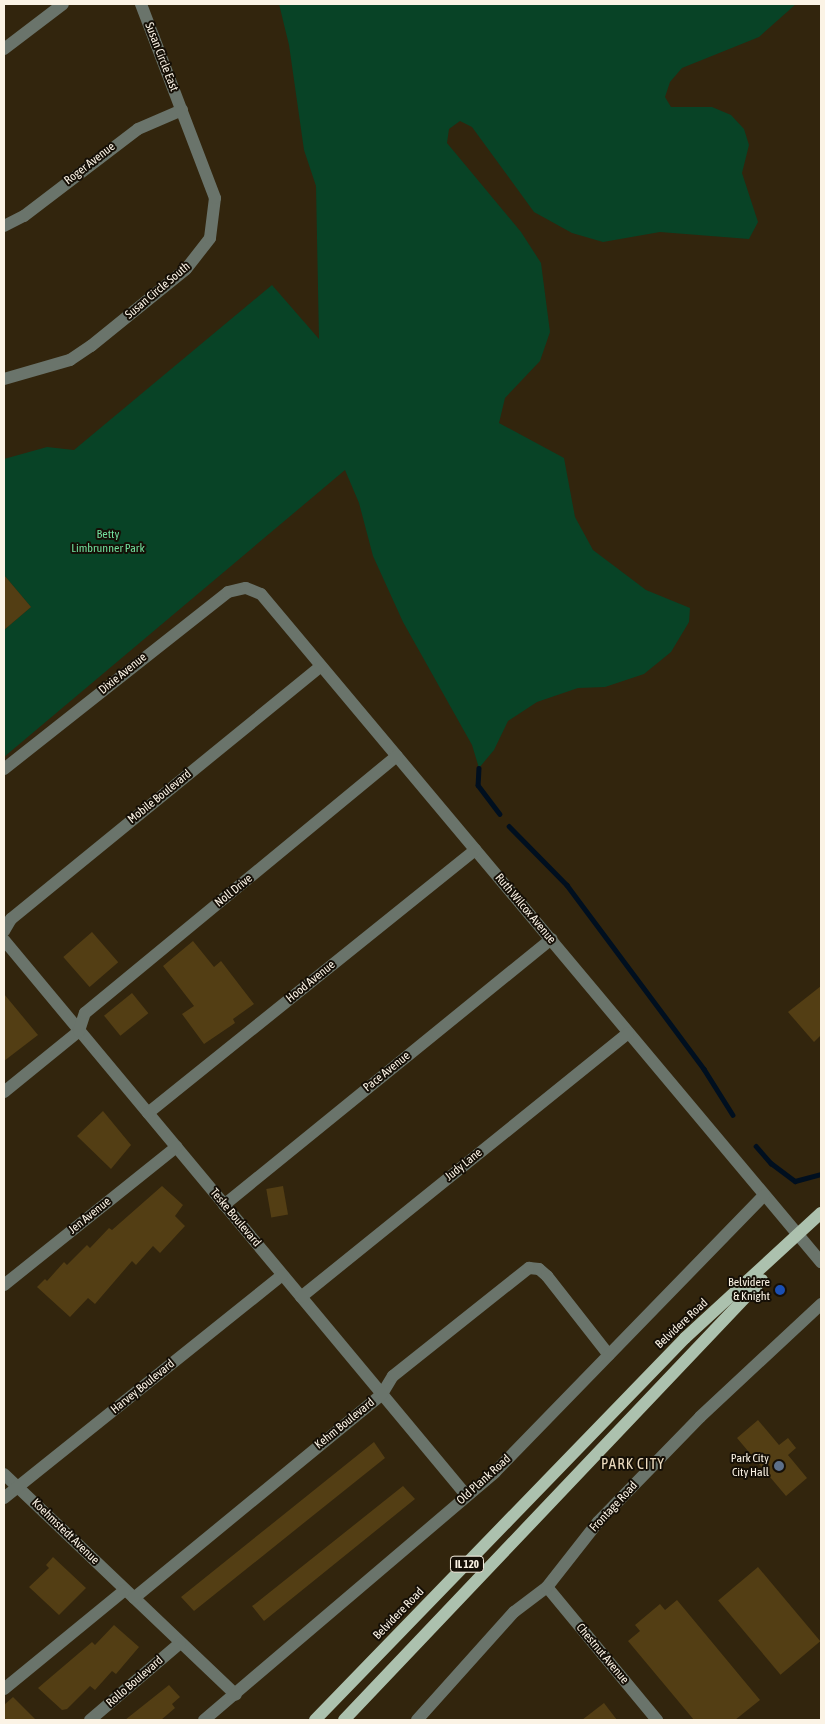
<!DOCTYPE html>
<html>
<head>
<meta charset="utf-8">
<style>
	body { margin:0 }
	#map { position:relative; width:825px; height:1724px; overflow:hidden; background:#32250d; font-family:"Asap Condensed",sans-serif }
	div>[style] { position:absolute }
	.green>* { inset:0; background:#084326 }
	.stream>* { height:4.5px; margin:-2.25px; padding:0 2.25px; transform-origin:2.25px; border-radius:2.25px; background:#000f1f }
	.building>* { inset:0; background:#533e14; transform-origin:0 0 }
	.minor>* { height:12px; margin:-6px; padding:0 6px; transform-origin:6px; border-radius:6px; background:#6a746b }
	.major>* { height:12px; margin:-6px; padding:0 6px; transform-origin:6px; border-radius:6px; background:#acc1ae }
	.dots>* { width:14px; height:14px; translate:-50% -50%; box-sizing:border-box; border:2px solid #150f06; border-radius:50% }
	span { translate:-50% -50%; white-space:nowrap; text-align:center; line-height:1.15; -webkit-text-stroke:4px #150f06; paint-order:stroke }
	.shield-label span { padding:1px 4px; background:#150f06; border:1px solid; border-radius:4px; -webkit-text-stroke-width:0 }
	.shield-label { font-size:11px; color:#fbf3e5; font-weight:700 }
	.street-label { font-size:12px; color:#fbf3e5 }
	.park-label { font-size:12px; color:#72de9d }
	.poi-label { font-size:12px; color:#fbf3e5 }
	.right { translate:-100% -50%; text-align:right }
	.quarter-label { font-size:15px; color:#eddcc0; letter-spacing:1px }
	.frame { position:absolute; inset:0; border:5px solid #fbf3e5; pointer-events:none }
</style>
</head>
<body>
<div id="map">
	<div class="green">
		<i style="clip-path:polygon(279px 4px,796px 4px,759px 37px,682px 68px,670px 82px,665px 97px,671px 107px,712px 107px,731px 115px,744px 129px,749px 145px,742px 173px,758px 222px,749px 239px,660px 232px,603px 242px,572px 233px,534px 212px,472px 127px,460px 121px,449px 129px,447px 143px,521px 232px,541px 263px,550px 332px,540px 361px,505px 398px,499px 423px,564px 458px,575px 517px,593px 550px,646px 590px,690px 608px,689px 622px,671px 652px,644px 674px,605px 687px,578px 688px,537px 702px,508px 721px,494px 750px,479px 768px,472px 745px,403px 622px,373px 556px,359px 503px,345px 470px,4px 757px,4px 630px,31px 607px,4px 575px,4px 459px,47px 447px,74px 450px,272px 285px,319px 339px,316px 186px,304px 150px,289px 45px)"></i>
	</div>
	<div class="stream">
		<i style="left:479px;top:768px;width:17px;rotate:93deg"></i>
		<i style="left:478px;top:785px;width:36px;rotate:53deg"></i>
		<i style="left:509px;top:826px;width:83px;rotate:45.5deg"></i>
		<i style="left:567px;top:885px;width:229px;rotate:53.3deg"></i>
		<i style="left:704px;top:1069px;width:54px;rotate:57.8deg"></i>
		<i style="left:756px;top:1146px;width:23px;rotate:49deg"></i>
		<i style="left:771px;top:1163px;width:30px;rotate:37deg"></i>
		<i style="left:795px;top:1181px;width:27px;rotate:-15deg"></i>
	</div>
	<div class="building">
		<i style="clip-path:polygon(4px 575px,31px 607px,4px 630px)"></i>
		<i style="left:92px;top:932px;width:40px;height:38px;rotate:49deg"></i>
		<i style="clip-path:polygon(193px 941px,214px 967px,221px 961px,254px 1004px,233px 1019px,235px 1023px,204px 1044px,182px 1014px,194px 1006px,163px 966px)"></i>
		<i style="clip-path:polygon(821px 986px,821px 1035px,814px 1042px,788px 1012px)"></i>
		<i style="left:132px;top:993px;width:26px;height:36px;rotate:51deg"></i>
		<i style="clip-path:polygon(4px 994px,38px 1035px,4px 1061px)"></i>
		<i style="clip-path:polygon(103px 1111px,131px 1145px,111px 1169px,77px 1136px)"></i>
		<i style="clip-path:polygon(162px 1186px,183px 1205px,175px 1216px,185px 1226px,160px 1253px,153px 1246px,136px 1265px,132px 1261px,95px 1304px,88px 1298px,70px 1317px,37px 1287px,45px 1279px,47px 1281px,64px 1262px,67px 1265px,87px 1245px,90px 1248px,109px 1228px,112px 1230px)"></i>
		<i style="left:283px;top:1186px;width:29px;height:17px;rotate:80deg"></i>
		<i style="clip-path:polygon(758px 1420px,779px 1445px,788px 1438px,796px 1448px,788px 1455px,807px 1478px,786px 1496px,737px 1438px)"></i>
		<i style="clip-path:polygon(374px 1442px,385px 1458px,305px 1522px,194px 1611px,181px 1597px)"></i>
		<i style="clip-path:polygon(403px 1486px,415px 1499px,264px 1621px,252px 1606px,255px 1604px)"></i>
		<i style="clip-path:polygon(53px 1557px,86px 1588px,59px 1615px,29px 1587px,49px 1568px,46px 1565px)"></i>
		<i style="left:758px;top:1567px;width:97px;height:52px;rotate:50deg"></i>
		<i style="clip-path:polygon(677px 1600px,760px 1700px,735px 1720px,694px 1720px,628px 1641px,640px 1631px,635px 1625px,660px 1604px,665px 1610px)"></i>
		<i style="clip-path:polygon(114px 1625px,139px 1647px,116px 1674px,112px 1671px,95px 1690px,90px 1686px,67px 1709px,62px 1710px,38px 1688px,92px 1642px,95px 1645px)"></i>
		<i style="clip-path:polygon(169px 1685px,180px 1697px,172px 1704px,175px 1708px,161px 1720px,125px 1720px)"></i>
		<i style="clip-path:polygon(13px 1697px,36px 1720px,4px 1720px,4px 1705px)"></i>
		<i style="clip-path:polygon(604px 1703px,617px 1720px,582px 1720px)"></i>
	</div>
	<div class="minor">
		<i style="left:4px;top:49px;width:74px;rotate:-37.3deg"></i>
		<i style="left:4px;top:226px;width:22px;rotate:-27deg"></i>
		<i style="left:24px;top:216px;width:143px;rotate:-37.3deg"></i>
		<i style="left:138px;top:129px;width:48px;rotate:-23.4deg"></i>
		<i style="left:4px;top:379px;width:69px;rotate:-16.1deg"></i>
		<i style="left:70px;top:360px;width:25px;rotate:-34deg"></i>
		<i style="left:91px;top:346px;width:122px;rotate:-39deg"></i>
		<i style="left:186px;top:269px;width:39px;rotate:-52deg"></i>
		<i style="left:210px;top:238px;width:40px;rotate:-82.9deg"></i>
		<i style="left:215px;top:198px;width:208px;rotate:-110.9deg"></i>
		<i style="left:4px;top:769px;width:285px;rotate:-38.3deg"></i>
		<i style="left:228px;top:592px;width:18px;rotate:-13deg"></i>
		<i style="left:246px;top:588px;width:16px;rotate:22deg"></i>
		<i style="left:261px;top:594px;width:872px;rotate:50.03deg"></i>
		<i style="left:4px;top:931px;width:14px;rotate:-60deg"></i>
		<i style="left:11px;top:919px;width:400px;rotate:-39.2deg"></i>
		<i style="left:4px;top:940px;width:722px;rotate:50.22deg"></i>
		<i style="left:4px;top:1092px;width:97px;rotate:-39.1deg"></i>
		<i style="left:79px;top:1031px;width:19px;rotate:-72deg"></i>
		<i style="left:85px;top:1013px;width:404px;rotate:-39.5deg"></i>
		<i style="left:148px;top:1113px;width:420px;rotate:-38.8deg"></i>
		<i style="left:224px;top:1205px;width:422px;rotate:-39.1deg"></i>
		<i style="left:4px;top:1285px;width:221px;rotate:-38.7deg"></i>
		<i style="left:301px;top:1297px;width:420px;rotate:-38.9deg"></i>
		<i style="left:4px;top:1474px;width:320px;rotate:43.6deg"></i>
		<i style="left:4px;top:1498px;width:356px;rotate:-38.7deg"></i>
		<i style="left:547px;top:1587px;width:173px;rotate:50.4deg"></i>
		<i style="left:134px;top:1598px;width:321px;rotate:-39.4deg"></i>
		<i style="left:382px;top:1394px;width:21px;rotate:-59deg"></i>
		<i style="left:393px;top:1376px;width:174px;rotate:-38.5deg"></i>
		<i style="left:529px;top:1268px;width:10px;rotate:6deg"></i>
		<i style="left:539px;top:1269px;width:11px;rotate:41deg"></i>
		<i style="left:547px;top:1276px;width:100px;rotate:51.9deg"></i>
		<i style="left:4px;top:1689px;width:156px;rotate:-39.3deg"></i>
		<i style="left:90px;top:1720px;width:118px;rotate:-40.5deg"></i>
		<i style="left:204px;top:1720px;width:382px;rotate:-40.4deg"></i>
		<i style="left:495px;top:1472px;width:386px;rotate:-45.8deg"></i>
		<i style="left:417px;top:1720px;width:145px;rotate:-48.1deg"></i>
		<i style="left:514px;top:1612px;width:41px;rotate:-37.1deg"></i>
		<i style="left:547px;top:1587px;width:83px;rotate:-51.9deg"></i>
		<i style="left:598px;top:1522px;width:146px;rotate:-45.8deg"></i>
		<i style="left:700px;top:1417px;width:166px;rotate:-43deg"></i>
	</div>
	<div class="major">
		<i style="left:315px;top:1720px;width:532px;rotate:-45.91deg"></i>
		<i style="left:685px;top:1338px;width:185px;rotate:-42.6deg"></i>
		<i style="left:344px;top:1720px;width:607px;rotate:-46.47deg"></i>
	</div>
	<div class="dots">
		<i style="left:780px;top:1290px;background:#1a4fb4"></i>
		<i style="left:779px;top:1466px;background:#5c6f8a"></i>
	</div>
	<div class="shield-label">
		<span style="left:467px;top:1564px">IL 120</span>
	</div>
	<div class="street-label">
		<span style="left:161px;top:57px;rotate:69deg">Susan Circle East</span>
		<span style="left:90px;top:164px;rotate:-38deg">Roger Avenue</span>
		<span style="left:158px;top:291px;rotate:-40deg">Susan Circle South</span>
		<span style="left:123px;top:674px;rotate:-39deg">Dixie Avenue</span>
		<span style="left:160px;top:797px;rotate:-39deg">Mobile Boulevard</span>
		<span style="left:234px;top:891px;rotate:-39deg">Noll Drive</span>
		<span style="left:525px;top:909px;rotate:50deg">Ruth Wilcox Avenue</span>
		<span style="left:311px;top:982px;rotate:-39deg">Hood Avenue</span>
		<span style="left:387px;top:1072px;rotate:-39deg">Pace Avenue</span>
		<span style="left:464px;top:1165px;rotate:-39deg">Judy Lane</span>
		<span style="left:90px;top:1216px;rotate:-39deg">Jen Avenue</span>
		<span style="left:235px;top:1218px;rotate:50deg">Teske Boulevard</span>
		<span style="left:682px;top:1324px;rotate:-43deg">Belvidere Road</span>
		<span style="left:143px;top:1387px;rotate:-39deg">Harvey Boulevard</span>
		<span style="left:345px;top:1424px;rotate:-39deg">Kehm Boulevard</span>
		<span style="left:484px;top:1480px;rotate:-42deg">Old Plank Road</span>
		<span style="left:614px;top:1507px;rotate:-47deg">Frontage Road</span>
		<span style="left:65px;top:1532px;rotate:44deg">Koehmstedt Avenue</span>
		<span style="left:399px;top:1614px;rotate:-46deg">Belvidere Road</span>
		<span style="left:602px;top:1654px;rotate:50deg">Chestnut Avenue</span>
		<span style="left:135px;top:1682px;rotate:-41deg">Rollo Boulevard</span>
	</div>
	<div class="park-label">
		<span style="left:108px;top:542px">Betty<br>Limbrunner Park</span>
	</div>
	<div class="poi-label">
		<span class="right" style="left:770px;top:1290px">Belvidere<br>&amp; Knight</span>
		<span class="right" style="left:769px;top:1466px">Park City<br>City Hall</span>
	</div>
	<div class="quarter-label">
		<span style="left:633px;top:1464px">PARK CITY</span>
	</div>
	<div class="frame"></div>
</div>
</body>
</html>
